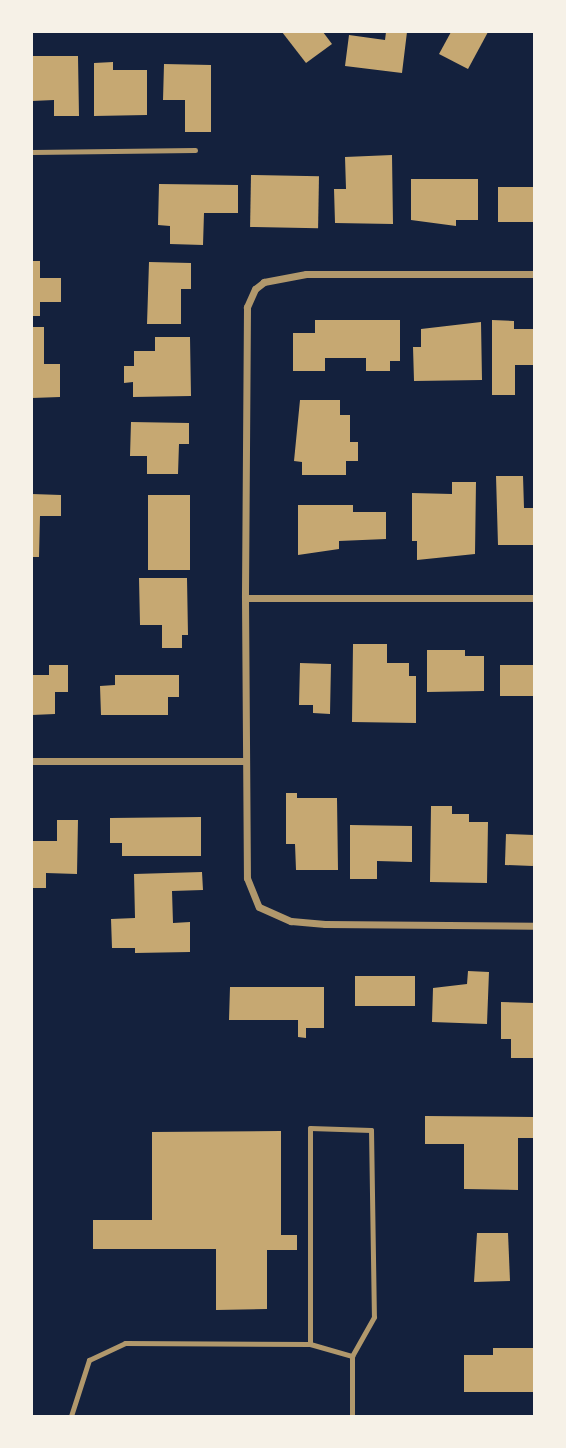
<!DOCTYPE html>
<html>
<head>
<meta charset="utf-8">
<style>
	body { margin:0 }
	#map { position:relative; width:566px; height:1448px; overflow:hidden; background:#14213d; font-family:Karla,sans-serif }
	div>[style] { position:absolute }
	.building>* { inset:0; background:#c6a872; transform-origin:0 0 }
	.service>* { height:5px; margin:-2.5px; padding:0 2.5px; transform-origin:2.5px; border-radius:2.5px; background:#b1986c }
	.minor>* { height:7px; margin:-3.5px; padding:0 3.5px; transform-origin:3.5px; border-radius:3.5px; background:#b1986c }
	span { translate:-50% -50%; white-space:nowrap; text-align:center; line-height:1.15; -webkit-text-stroke:6px #f6f1e7; paint-order:stroke }
	.frame { position:absolute; inset:0; border:33px solid #f6f1e7; pointer-events:none }
</style>
</head>
<body>
<div id="map">
	<div class="building">
		<i style="clip-path:polygon(282px 32px,323px 32px,332px 44px,306px 63px)"></i>
		<i style="clip-path:polygon(386px 32px,407px 32px,402px 73px,345px 66px,349px 35px,385px 40px)"></i>
		<i style="clip-path:polygon(451px 32px,488px 32px,468px 69px,439px 54px)"></i>
		<i style="clip-path:polygon(32px 56px,78px 56px,79px 116px,54px 116px,54px 100px,32px 101px)"></i>
		<i style="clip-path:polygon(113px 62px,113px 70px,147px 70px,147px 115px,94px 116px,94px 63px)"></i>
		<i style="clip-path:polygon(164px 64px,211px 65px,211px 132px,185px 132px,185px 100px,163px 100px)"></i>
		<i style="clip-path:polygon(392px 155px,393px 224px,335px 223px,334px 189px,346px 189px,345px 157px)"></i>
		<i style="left:251px;top:175px;width:68px;height:52px;rotate:1deg"></i>
		<i style="clip-path:polygon(411px 179px,478px 179px,478px 220px,456px 220px,456px 226px,411px 220px)"></i>
		<i style="clip-path:polygon(159px 184px,238px 185px,238px 213px,204px 213px,203px 245px,170px 244px,170px 226px,158px 225px)"></i>
		<i style="left:498px;top:187px;width:36px;height:35px"></i>
		<i style="clip-path:polygon(32px 261px,40px 261px,40px 278px,61px 278px,61px 302px,40px 302px,40px 316px,32px 316px)"></i>
		<i style="clip-path:polygon(149px 262px,191px 263px,191px 289px,181px 289px,181px 324px,147px 324px)"></i>
		<i style="clip-path:polygon(315px 320px,400px 320px,400px 361px,390px 361px,390px 371px,366px 371px,366px 358px,325px 358px,325px 371px,293px 371px,293px 333px,315px 333px)"></i>
		<i style="clip-path:polygon(492px 320px,514px 321px,514px 329px,534px 329px,534px 365px,515px 365px,515px 395px,492px 395px)"></i>
		<i style="clip-path:polygon(481px 322px,482px 380px,414px 381px,413px 347px,421px 347px,421px 329px)"></i>
		<i style="clip-path:polygon(32px 327px,44px 327px,44px 364px,60px 364px,60px 397px,32px 398px)"></i>
		<i style="clip-path:polygon(155px 337px,190px 337px,191px 396px,133px 397px,133px 382px,124px 383px,124px 366px,134px 366px,134px 351px,155px 351px)"></i>
		<i style="clip-path:polygon(300px 400px,340px 400px,340px 415px,350px 415px,350px 442px,358px 442px,358px 461px,346px 461px,346px 475px,302px 475px,302px 462px,294px 461px)"></i>
		<i style="clip-path:polygon(131px 422px,189px 423px,189px 444px,179px 444px,178px 474px,147px 474px,147px 456px,130px 456px)"></i>
		<i style="clip-path:polygon(496px 476px,523px 476px,524px 508px,534px 508px,534px 545px,498px 545px)"></i>
		<i style="clip-path:polygon(452px 482px,476px 482px,475px 554px,417px 560px,417px 541px,412px 541px,412px 493px,452px 494px)"></i>
		<i style="clip-path:polygon(32px 494px,61px 495px,61px 516px,40px 516px,39px 557px,32px 557px)"></i>
		<i style="left:148px;top:495px;width:42px;height:75px"></i>
		<i style="clip-path:polygon(298px 505px,353px 505px,353px 512px,386px 512px,386px 539px,339px 541px,339px 549px,298px 555px)"></i>
		<i style="clip-path:polygon(139px 578px,187px 578px,188px 635px,182px 635px,182px 648px,162px 648px,162px 625px,140px 625px)"></i>
		<i style="clip-path:polygon(353px 644px,387px 644px,387px 663px,409px 663px,409px 676px,416px 676px,416px 723px,352px 722px)"></i>
		<i style="clip-path:polygon(427px 650px,465px 650px,465px 656px,484px 656px,484px 691px,427px 692px)"></i>
		<i style="clip-path:polygon(300px 663px,331px 664px,330px 714px,313px 713px,313px 705px,299px 705px)"></i>
		<i style="clip-path:polygon(49px 665px,68px 665px,68px 692px,55px 692px,55px 714px,32px 715px,32px 675px,49px 675px)"></i>
		<i style="left:500px;top:665px;width:34px;height:31px"></i>
		<i style="clip-path:polygon(115px 675px,179px 675px,179px 697px,168px 697px,168px 715px,101px 715px,100px 686px,115px 685px)"></i>
		<i style="clip-path:polygon(286px 793px,297px 793px,297px 798px,337px 798px,338px 870px,296px 870px,295px 844px,286px 844px)"></i>
		<i style="clip-path:polygon(431px 806px,452px 806px,452px 814px,469px 814px,469px 822px,488px 822px,487px 883px,430px 882px)"></i>
		<i style="clip-path:polygon(201px 817px,201px 856px,122px 856px,122px 843px,110px 843px,110px 818px)"></i>
		<i style="clip-path:polygon(57px 820px,78px 820px,77px 874px,46px 873px,46px 888px,32px 888px,32px 841px,57px 841px)"></i>
		<i style="clip-path:polygon(350px 825px,412px 826px,412px 862px,377px 861px,377px 879px,350px 879px)"></i>
		<i style="left:506px;top:834px;width:28px;height:31px;rotate:2deg"></i>
		<i style="clip-path:polygon(202px 872px,203px 890px,172px 891px,173px 923px,190px 922px,190px 952px,135px 953px,135px 948px,112px 948px,111px 919px,135px 918px,134px 874px)"></i>
		<i style="clip-path:polygon(468px 971px,489px 972px,487px 1024px,432px 1022px,433px 988px,467px 984px)"></i>
		<i style="left:355px;top:976px;width:60px;height:30px"></i>
		<i style="clip-path:polygon(230px 987px,324px 987px,324px 1028px,306px 1028px,306px 1038px,298px 1037px,298px 1020px,229px 1020px)"></i>
		<i style="clip-path:polygon(501px 1002px,534px 1003px,534px 1058px,511px 1058px,511px 1039px,501px 1039px)"></i>
		<i style="clip-path:polygon(425px 1116px,534px 1117px,534px 1138px,518px 1138px,518px 1190px,464px 1189px,464px 1144px,425px 1144px)"></i>
		<i style="clip-path:polygon(281px 1131px,281px 1235px,297px 1235px,297px 1250px,267px 1250px,267px 1309px,216px 1310px,216px 1249px,93px 1249px,93px 1220px,152px 1220px,152px 1132px)"></i>
		<i style="clip-path:polygon(477px 1233px,508px 1233px,510px 1281px,474px 1282px)"></i>
		<i style="clip-path:polygon(493px 1348px,534px 1348px,534px 1392px,464px 1392px,464px 1355px,493px 1355px)"></i>
	</div>
	<div class="service">
		<i style="left:32px;top:152px;width:163px;rotate:-0.7deg"></i>
		<i style="left:310px;top:1344px;width:216px;rotate:-90deg"></i>
		<i style="left:310px;top:1128px;width:61px;rotate:1.9deg"></i>
		<i style="left:371px;top:1130px;width:187px;rotate:89.1deg"></i>
		<i style="left:374px;top:1317px;width:45px;rotate:119.4deg"></i>
		<i style="left:71px;top:1416px;width:59px;rotate:-72.2deg"></i>
		<i style="left:89px;top:1360px;width:40px;rotate:-25deg"></i>
		<i style="left:125px;top:1343px;width:185px;rotate:0.3deg"></i>
		<i style="left:310px;top:1344px;width:44px;rotate:15.9deg"></i>
		<i style="left:352px;top:1356px;width:60px;rotate:90deg"></i>
	</div>
	<div class="minor">
		<i style="left:534px;top:274px;width:228px;rotate:180deg"></i>
		<i style="left:306px;top:274px;width:43px;rotate:169.2deg"></i>
		<i style="left:264px;top:282px;width:11px;rotate:142deg"></i>
		<i style="left:255px;top:289px;width:20px;rotate:114deg"></i>
		<i style="left:247px;top:307px;width:291px;rotate:90.4deg"></i>
		<i style="left:245px;top:598px;width:280px;rotate:89.6deg"></i>
		<i style="left:247px;top:878px;width:31px;rotate:68deg"></i>
		<i style="left:259px;top:907px;width:35px;rotate:24deg"></i>
		<i style="left:291px;top:921px;width:34px;rotate:5deg"></i>
		<i style="left:325px;top:924px;width:209px;rotate:0.5deg"></i>
		<i style="left:245px;top:598px;width:289px"></i>
		<i style="left:32px;top:761px;width:214px"></i>
	</div>
	<div class="frame"></div>
</div>
</body>
</html>
